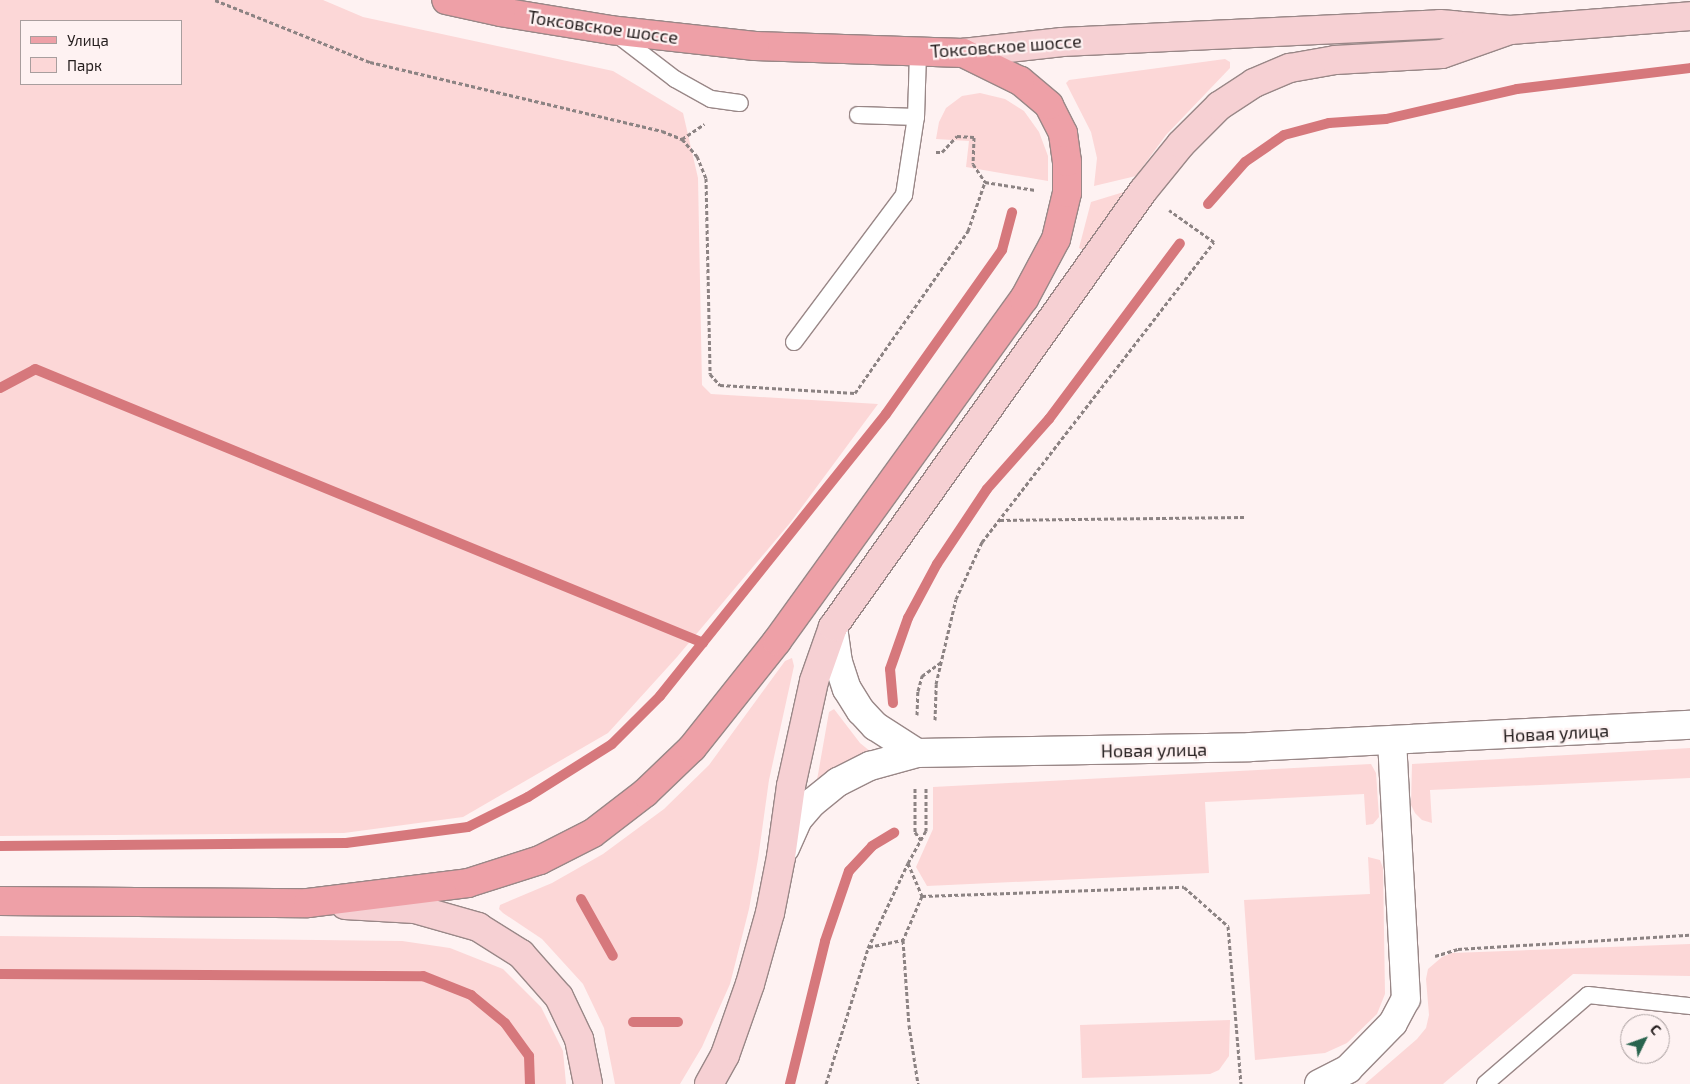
<!DOCTYPE html>
<html>
<head>
<meta charset="utf-8">
<style>
	body { margin:0 }
	#map { position:relative; width:1690px; height:1084px; overflow:hidden; background:#fef2f2; font-family:"Exo 2",sans-serif }
	div>[style] { position:absolute }
	.green>* { inset:0; background:#fcd7d7 }
	.stream>* { height:10px; margin:-5px; padding:0 5px; transform-origin:5px; border-radius:5px; background:#d6787c }
	.path>* { height:3px; margin-top:-1.5px; transform-origin:0; background:repeating-linear-gradient(90deg,#8c8383 0 4px,transparent 0 6.5px) }
	.roads { filter:drop-shadow(1px 0 #998787) drop-shadow(-1px 0 #998787) drop-shadow(0 1px #998787) drop-shadow(0 -1px #998787) }
	.lane>* { height:16px; margin:-8px; padding:0 8px; transform-origin:8px; border-radius:8px; background:#fff }
	.street>* { height:28px; margin:-14px; padding:0 14px; transform-origin:14px; border-radius:14px; background:#fff }
	.secondary>* { height:28px; margin:-14px; padding:0 14px; transform-origin:14px; border-radius:14px; background:#f6d0d3 }
	.primary>* { height:28px; margin:-14px; padding:0 14px; transform-origin:14px; border-radius:14px; background:#eea0a7 }
	span { translate:-50% -50%; white-space:nowrap; text-align:center; line-height:1.15; -webkit-text-stroke:4.5px #fef2f2; paint-order:stroke }
	.street-label { font-size:18px; color:#272020 }
	.legend { position:absolute; left:20px; top:20px; width:162px; height:65px; box-sizing:border-box; background:#fef2f2; border:1px solid #a89e9e; margin:0; padding:6px 9px; list-style:none; font-size:15px; color:#272020 }
	.legend li { display:flex; align-items:center; gap:10px; height:25px }
	.legend b { width:25px; border:1px solid #a89e9e }
	.north { position:absolute; left:1620px; top:1014px; width:50px; height:50px; box-sizing:border-box; background:#fef2f2; border:1px solid #a89e9e; border-radius:50%; rotate:48deg; font-size:14px; font-weight:700; line-height:20px; text-align:center; color:#272020 }
	.north::after { content:''; display:block; margin:auto; width:18px; height:22px; background:#29644e; clip-path:polygon(50% 0,100% 100%,50% 72%,0 100%) }
</style>
</head>
<body>
<div id="map">
	<div class="green">
		<i style="clip-path:polygon(evenodd,0 0,323px 0,363px 17px,613px 71px,683px 113px,698px 178px,702px 385px,711px 394px,878px 404px,790px 523px,677px 657px,608px 733px,463px 817px,344px 833px,0 836px,0 0,21px 21px,181px 21px,181px 84px,21px 84px,21px 21px)"></i>
		<i style="clip-path:polygon(1225px 59px,1230px 62px,1230px 68px,1166px 135px,1136px 176px,1094px 186px,1097px 158px,1091px 132px,1066px 83px,1069px 80px)"></i>
		<i style="clip-path:polygon(980px 93px,1005px 99px,1024px 111px,1039px 132px,1048px 156px,1048px 181px,966px 167px,969px 141px,936px 139px,939px 122px,946px 108px,962px 96px)"></i>
		<i style="clip-path:polygon(1127px 191px,1085px 251px,1079px 248px,1091px 202px)"></i>
		<i style="clip-path:polygon(792px 658px,794px 666px,769px 780px,758px 859px,749px 909px,730px 984px,702px 1047px,680px 1084px,615px 1084px,604px 1028px,583px 984px,542px 939px,503px 913px,499px 909px,500px 905px,552px 883px,603px 854px,664px 809px,709px 765px,785px 661px)"></i>
		<i style="clip-path:polygon(834px 709px,860px 743px,871px 752px,819px 783px,817px 780px,829px 712px)"></i>
		<i style="clip-path:polygon(1690px 748px,1690px 778px,1430px 790px,1432px 823px,1422px 820px,1415px 813px,1411px 805px,1412px 764px)"></i>
		<i style="clip-path:polygon(1371px 764px,1376px 773px,1379px 817px,1373px 824px,1366px 825px,1364px 794px,1205px 802px,1209px 873px,927px 886px,916px 867px,933px 829px,933px 787px)"></i>
		<i style="clip-path:polygon(1368px 857px,1380px 860px,1383px 868px,1385px 994px,1377px 1014px,1347px 1043px,1325px 1053px,1255px 1060px,1244px 900px,1370px 894px)"></i>
		<i style="clip-path:polygon(0 936px,402px 941px,450px 948px,503px 969px,541px 1007px,563px 1051px,566px 1084px,0 1084px)"></i>
		<i style="clip-path:polygon(1690px 944px,1690px 976px,1573px 974px,1443px 1084px,1365px 1084px,1417px 1039px,1426px 1028px,1429px 1015px,1426px 979px,1428px 969px,1442px 957px,1452px 953px)"></i>
		<i style="clip-path:polygon(1230px 1020px,1229px 1056px,1219px 1070px,1210px 1074px,1082px 1078px,1080px 1025px)"></i>
	</div>
	<div class="stream">
		<i style="left:1208px;top:204px;width:56px;rotate:-48.6deg"></i>
		<i style="left:1245px;top:162px;width:47px;rotate:-34.7deg"></i>
		<i style="left:1284px;top:135px;width:47px;rotate:-14.9deg"></i>
		<i style="left:1329px;top:123px;width:57px;rotate:-4deg"></i>
		<i style="left:1386px;top:119px;width:134px;rotate:-12.9deg"></i>
		<i style="left:1517px;top:89px;width:174px;rotate:-6.9deg"></i>
		<i style="left:0;top:388px;width:40px;rotate:-28deg"></i>
		<i style="left:35px;top:369px;width:722px;rotate:22.3deg"></i>
		<i style="left:893px;top:703px;width:34px;rotate:-95deg"></i>
		<i style="left:890px;top:669px;width:54px;rotate:-70.6deg"></i>
		<i style="left:908px;top:618px;width:61px;rotate:-61.8deg"></i>
		<i style="left:937px;top:564px;width:90px;rotate:-56.3deg"></i>
		<i style="left:987px;top:489px;width:94px;rotate:-48.5deg"></i>
		<i style="left:1049px;top:419px;width:219px;rotate:-53.3deg"></i>
		<i style="left:0;top:846px;width:346px;rotate:-0.5deg"></i>
		<i style="left:346px;top:843px;width:123px;rotate:-7.5deg"></i>
		<i style="left:468px;top:827px;width:67px;rotate:-26.6deg"></i>
		<i style="left:528px;top:797px;width:99px;rotate:-32.2deg"></i>
		<i style="left:612px;top:744px;width:68px;rotate:-45deg"></i>
		<i style="left:660px;top:696px;width:361px;rotate:-51.3deg"></i>
		<i style="left:886px;top:414px;width:201px;rotate:-54.7deg"></i>
		<i style="left:1002px;top:250px;width:39px;rotate:-75deg"></i>
		<i style="left:581px;top:899px;width:65px;rotate:60.7deg"></i>
		<i style="left:0;top:974px;width:423px;rotate:0.3deg"></i>
		<i style="left:423px;top:976px;width:52px;rotate:21.6deg"></i>
		<i style="left:471px;top:995px;width:44px;rotate:39.5deg"></i>
		<i style="left:505px;top:1023px;width:41px;rotate:54deg"></i>
		<i style="left:529px;top:1056px;width:28px;rotate:88deg"></i>
		<i style="left:633px;top:1022px;width:45px"></i>
		<i style="left:790px;top:1084px;width:147px;rotate:-76.2deg"></i>
		<i style="left:825px;top:941px;width:74px;rotate:-71.1deg"></i>
		<i style="left:849px;top:871px;width:34px;rotate:-47deg"></i>
		<i style="left:872px;top:846px;width:26px;rotate:-31deg"></i>
	</div>
	<div class="path">
		<i style="left:215px;top:0;width:167px;rotate:21.8deg"></i>
		<i style="left:370px;top:62px;width:300px;rotate:13.3deg"></i>
		<i style="left:662px;top:131px;width:22px;rotate:22deg"></i>
		<i style="left:682px;top:139px;width:23px;rotate:49deg"></i>
		<i style="left:697px;top:156px;width:24px;rotate:68deg"></i>
		<i style="left:706px;top:178px;width:196px;rotate:88.8deg"></i>
		<i style="left:710px;top:374px;width:15px;rotate:48deg"></i>
		<i style="left:720px;top:385px;width:135px;rotate:3.4deg"></i>
		<i style="left:855px;top:393px;width:198px;rotate:-55.1deg"></i>
		<i style="left:968px;top:231px;width:52px;rotate:-70.9deg"></i>
		<i style="left:985px;top:182px;width:51px;rotate:9.1deg"></i>
		<i style="left:682px;top:139px;width:27px;rotate:-34deg"></i>
		<i style="left:936px;top:152px;width:6px"></i>
		<i style="left:942px;top:152px;width:22px;rotate:-47deg"></i>
		<i style="left:957px;top:136px;width:17px;rotate:3deg"></i>
		<i style="left:974px;top:137px;width:27px;rotate:92deg"></i>
		<i style="left:973px;top:164px;width:22px;rotate:56deg"></i>
		<i style="left:1000px;top:520px;width:244px;rotate:-0.7deg"></i>
		<i style="left:917px;top:715px;width:24px;rotate:-88deg"></i>
		<i style="left:918px;top:691px;width:16px;rotate:-75deg"></i>
		<i style="left:922px;top:676px;width:24px;rotate:-36deg"></i>
		<i style="left:935px;top:720px;width:36px;rotate:-88deg"></i>
		<i style="left:936px;top:684px;width:87px;rotate:-76.8deg"></i>
		<i style="left:956px;top:599px;width:63px;rotate:-65.5deg"></i>
		<i style="left:982px;top:542px;width:379px;rotate:-52.3deg"></i>
		<i style="left:1214px;top:242px;width:55px;rotate:-144.6deg"></i>
		<i style="left:915px;top:788px;width:44px;rotate:90deg"></i>
		<i style="left:915px;top:832px;width:10px;rotate:53deg"></i>
		<i style="left:908px;top:863px;width:36px;rotate:67deg"></i>
		<i style="left:922px;top:896px;width:48px;rotate:113.4deg"></i>
		<i style="left:903px;top:940px;width:85px;rotate:86deg"></i>
		<i style="left:909px;top:1025px;width:60px;rotate:81.3deg"></i>
		<i style="left:922px;top:896px;width:262px;rotate:-2deg"></i>
		<i style="left:1184px;top:887px;width:59px;rotate:41.6deg"></i>
		<i style="left:1228px;top:926px;width:159px;rotate:85.3deg"></i>
		<i style="left:869px;top:947px;width:35px;rotate:-12deg"></i>
		<i style="left:1435px;top:956px;width:24px;rotate:-17deg"></i>
		<i style="left:1458px;top:949px;width:232px;rotate:-3.5deg"></i>
		<i style="left:826px;top:1084px;width:142px;rotate:-72.8deg"></i>
		<i style="left:868px;top:948px;width:94px;rotate:-64.8deg"></i>
		<i style="left:908px;top:863px;width:37px;rotate:-61deg"></i>
		<i style="left:926px;top:831px;width:45px;rotate:-90deg"></i>
	</div>
	<div class="roads">
		<div class="lane">
			<i style="left:615px;top:33px;width:76px;rotate:37.5deg"></i>
			<i style="left:675px;top:79px;width:41px;rotate:29.1deg"></i>
			<i style="left:711px;top:99px;width:29px;rotate:8deg"></i>
			<i style="left:858px;top:115px;width:58px;rotate:2deg"></i>
			<i style="left:794px;top:342px;width:184px;rotate:-53.2deg"></i>
			<i style="left:904px;top:195px;width:79px;rotate:-81.3deg"></i>
			<i style="left:916px;top:117px;width:65px;rotate:-88.2deg"></i>
			<i style="left:1485px;top:1084px;width:136px;rotate:-40.8deg"></i>
			<i style="left:1588px;top:995px;width:103px;rotate:6.2deg"></i>
		</div>
		<div class="street">
			<i style="left:833px;top:627px;width:35px;rotate:82deg"></i>
			<i style="left:838px;top:662px;width:28px;rotate:72deg"></i>
			<i style="left:847px;top:689px;width:26px;rotate:58deg"></i>
			<i style="left:861px;top:711px;width:21px;rotate:47deg"></i>
			<i style="left:875px;top:726px;width:50px;rotate:32.7deg"></i>
			<i style="left:785px;top:848px;width:32px;rotate:-66deg"></i>
			<i style="left:798px;top:819px;width:23px;rotate:-49deg"></i>
			<i style="left:813px;top:802px;width:32px;rotate:-39deg"></i>
			<i style="left:838px;top:782px;width:36px;rotate:-27deg"></i>
			<i style="left:870px;top:766px;width:49px;rotate:-15.5deg"></i>
			<i style="left:917px;top:753px;width:333px;rotate:-1deg"></i>
			<i style="left:1250px;top:747px;width:441px;rotate:-2.9deg"></i>
			<i style="left:1319px;top:1084px;width:33px;rotate:-27deg"></i>
			<i style="left:1348px;top:1069px;width:64px;rotate:-45.6deg"></i>
			<i style="left:1393px;top:1023px;width:27px;rotate:-62deg"></i>
			<i style="left:1406px;top:999px;width:258px;rotate:-93.1deg"></i>
		</div>
		<div class="secondary">
			<i style="left:963px;top:53px;width:100px;rotate:-6.3deg"></i>
			<i style="left:1062px;top:42px;width:378px;rotate:-2.7deg"></i>
			<i style="left:1440px;top:24px;width:70px;rotate:4.9deg"></i>
			<i style="left:1510px;top:30px;width:181px;rotate:-4.4deg"></i>
			<i style="left:345px;top:905px;width:70px;rotate:3.3deg"></i>
			<i style="left:415px;top:909px;width:66px;rotate:15.9deg"></i>
			<i style="left:478px;top:927px;width:51px;rotate:32.1deg"></i>
			<i style="left:521px;top:954px;width:57px;rotate:48.5deg"></i>
			<i style="left:559px;top:997px;width:47px;rotate:64.5deg"></i>
			<i style="left:579px;top:1039px;width:46px;rotate:78.7deg"></i>
			<i style="left:709px;top:1084px;width:33px;rotate:-61deg"></i>
			<i style="left:725px;top:1055px;width:75px;rotate:-70.6deg"></i>
			<i style="left:750px;top:984px;width:74px;rotate:-74.3deg"></i>
			<i style="left:770px;top:913px;width:57px;rotate:-78.9deg"></i>
			<i style="left:781px;top:857px;width:72px;rotate:-82deg"></i>
			<i style="left:791px;top:786px;width:107px;rotate:-77.6deg"></i>
			<i style="left:814px;top:681px;width:57px;rotate:-70.6deg"></i>
			<i style="left:833px;top:627px;width:535px;rotate:-54.59deg"></i>
			<i style="left:1143px;top:191px;width:60px;rotate:-51deg"></i>
			<i style="left:1181px;top:144px;width:54px;rotate:-45deg"></i>
			<i style="left:1219px;top:106px;width:42px;rotate:-33.3deg"></i>
			<i style="left:1254px;top:83px;width:39px;rotate:-23deg"></i>
			<i style="left:1290px;top:68px;width:46px;rotate:-10.1deg"></i>
			<i style="left:1335px;top:60px;width:107px;rotate:-3.2deg"></i>
			<i style="left:1442px;top:54px;width:72px;rotate:-19.4deg"></i>
		</div>
		<div class="primary">
			<i style="left:0;top:901px;width:308px;rotate:0.4deg"></i>
			<i style="left:308px;top:903px;width:161px;rotate:-7.1deg"></i>
			<i style="left:468px;top:883px;width:76px;rotate:-17.7deg"></i>
			<i style="left:540px;top:860px;width:59px;rotate:-27deg"></i>
			<i style="left:593px;top:833px;width:66px;rotate:-37.6deg"></i>
			<i style="left:645px;top:793px;width:65px;rotate:-43.8deg"></i>
			<i style="left:692px;top:748px;width:137px;rotate:-51.5deg"></i>
			<i style="left:777px;top:641px;width:422px;rotate:-54.2deg"></i>
			<i style="left:1024px;top:299px;width:68px;rotate:-61.9deg"></i>
			<i style="left:1056px;top:239px;width:47px;rotate:-76.6deg"></i>
			<i style="left:1067px;top:193px;width:31px;rotate:-90deg"></i>
			<i style="left:1067px;top:162px;width:29px;rotate:-98deg"></i>
			<i style="left:1063px;top:133px;width:31px;rotate:-117deg"></i>
			<i style="left:1049px;top:105px;width:38px;rotate:-140deg"></i>
			<i style="left:1020px;top:81px;width:64px;rotate:-153.8deg"></i>
			<i style="left:963px;top:53px;width:208px;rotate:-178.1deg"></i>
			<i style="left:755px;top:46px;width:145px;rotate:-173.7deg"></i>
			<i style="left:611px;top:30px;width:111px;rotate:-170.7deg"></i>
			<i style="left:501px;top:12px;width:56px;rotate:-167.7deg"></i>
		</div>
	</div>
	<div class="street-label">
		<span style="left:603px;top:27px;rotate:8deg">Токсовское шоссе</span>
		<span style="left:1006px;top:46px;rotate:-4deg">Токсовское шоссе</span>
		<span style="left:1556px;top:733px;rotate:-3deg">Новая улица</span>
		<span style="left:1154px;top:750px;rotate:-1deg">Новая улица</span>
	</div>
	<ul class="legend">
	<li><b style="height:6px;background:#eea0a7"></b>Улица</li>
	<li><b style="height:14px;background:#fcd7d7"></b>Парк</li>
	</ul>
	<div class="north">С</div>
</div>
</body>
</html>
